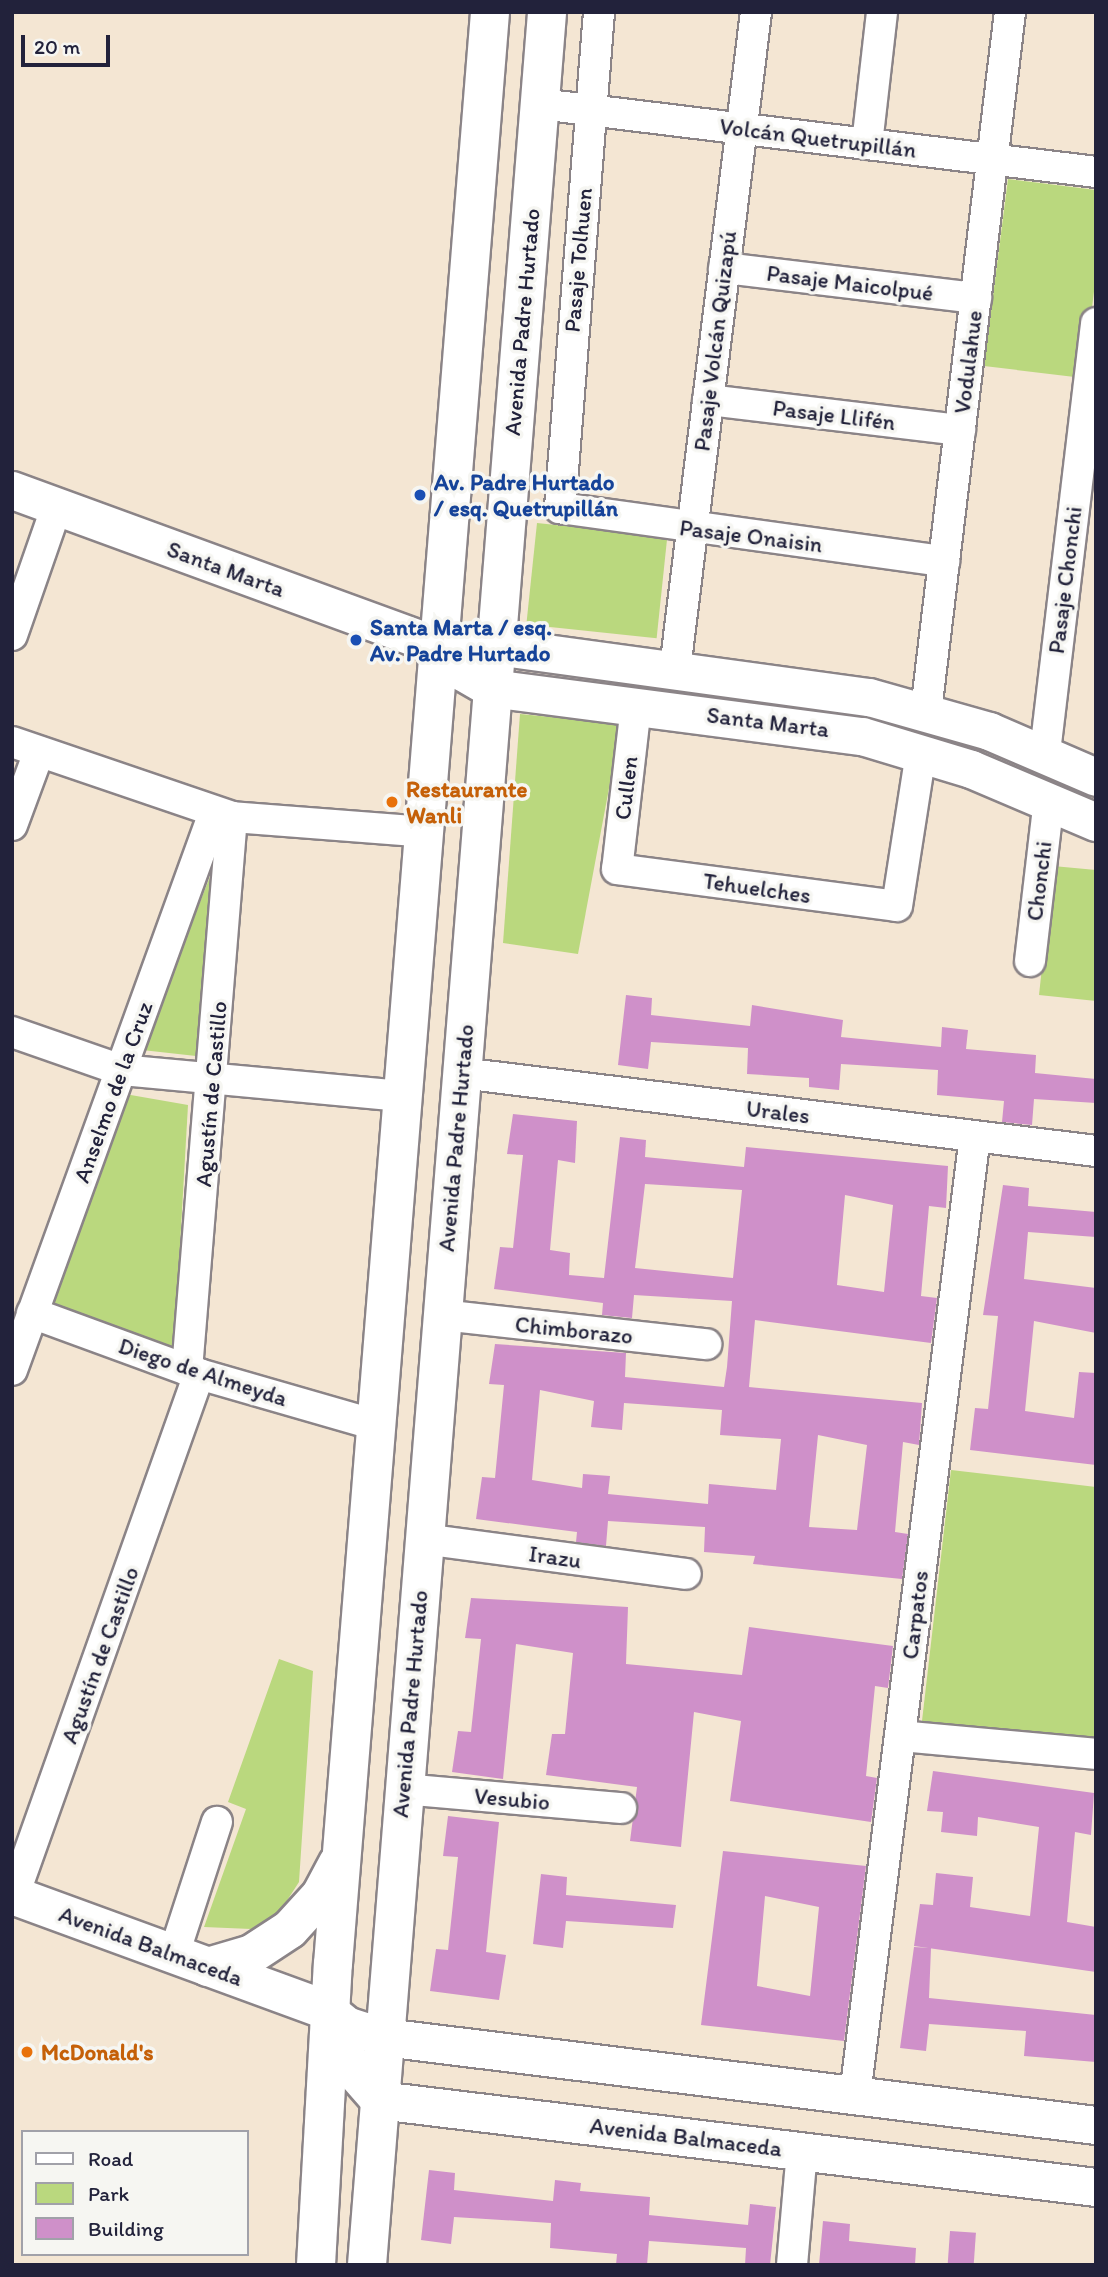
<!DOCTYPE html>
<html>
<head>
<meta charset="utf-8">
<style>
	body { margin:0 }
	#map { position:relative; width:1108px; height:2277px; overflow:hidden; background:#f4e6d3; font-family:Itim,sans-serif }
	div>[style] { position:absolute }
	.green>* { inset:0; background:#bad87e; transform-origin:0 0 }
	.building>* { inset:0; background:#cf90c9; transform-origin:0 0 }
	.roads { filter:drop-shadow(2px 0 #8b8487) drop-shadow(-2px 0 #8b8487) drop-shadow(0 2px #8b8487) drop-shadow(0 -2px #8b8487) }
	.minor>* { height:30px; margin:-15px; padding:0 15px; transform-origin:15px; border-radius:15px; background:#fff }
	.tertiary>* { height:37px; margin:-18.5px; padding:0 18.5px; transform-origin:18.5px; border-radius:18.5px; background:#fff }
	.primary>* { height:38px; margin:-19px; padding:0 19px; transform-origin:19px; border-radius:19px; background:#fff }
	.dots>* { width:19px; height:19px; translate:-50% -50%; box-sizing:border-box; border:4px solid #f6f6f2; border-radius:50% }
	span { translate:-50% -50%; white-space:nowrap; text-align:center; line-height:1.15; -webkit-text-stroke:7px #f6f6f2; paint-order:stroke }
	.street-label { font-size:23px; color:#22223b }
	.transit-label { font-size:23px; color:#164399; font-weight:700 }
	.left { translate:0 -50%; text-align:left }
	.food-label { font-size:23px; color:#c56008; font-weight:700 }
	.frame { position:absolute; inset:0; border:14px solid #22223b; pointer-events:none }
	.legend { position:absolute; left:21px; top:2130px; width:228px; height:126px; box-sizing:border-box; background:#f6f6f2; border:2px solid #a1a1a9; margin:0; padding:9px 12px; list-style:none; font-size:21px; color:#22223b }
	.legend li { display:flex; align-items:center; gap:14px; height:35px }
	.legend b { width:35px; border:2px solid #a1a1a9 }
	.scale { position:absolute; left:21px; top:35px; width:89px; height:32px; box-sizing:border-box; border:4px solid #22223b; border-top:0; padding-left:9px; font-size:21px; line-height:24px; white-space:nowrap; color:#22223b; -webkit-text-stroke:5px #f6f6f2; paint-order:stroke }
</style>
</head>
<body>
<div id="map">
	<div class="green">
		<i style="clip-path:polygon(1008px 179px,1096px 190px,1096px 276px,1083px 378px,984px 366px)"></i>
		<i style="left:537px;top:523px;width:131px;height:102px;rotate:6deg"></i>
		<i style="clip-path:polygon(520px 714px,621px 724px,578px 954px,503px 943px)"></i>
		<i style="clip-path:polygon(1053px 866px,1096px 870px,1096px 1001px,1039px 995px)"></i>
		<i style="clip-path:polygon(211px 874px,196px 1056px,142px 1050px)"></i>
		<i style="clip-path:polygon(125px 1094px,188px 1105px,174px 1351px,44px 1320px)"></i>
		<i style="clip-path:polygon(951px 1470px,1096px 1487px,1096px 1742px,922px 1721px)"></i>
		<i style="clip-path:polygon(279px 1659px,313px 1671px,299px 1882px,277px 1916px,251px 1929px,204px 1927px,246px 1809px,228px 1802px)"></i>
	</div>
	<div class="building">
		<i style="clip-path:polygon(626px 995px,652px 998px,651px 1015px,750px 1026px,752px 1005px,843px 1020px,841px 1037px,941px 1047px,942px 1027px,968px 1030px,966px 1049px,1036px 1055px,1035px 1073px,1096px 1079px,1096px 1103px,1034px 1099px,1032px 1125px,1002px 1122px,1004px 1101px,937px 1095px,938px 1070px,841px 1064px,839px 1090px,809px 1087px,809px 1078px,747px 1074px,748px 1048px,651px 1042px,648px 1069px,618px 1065px)"></i>
		<i style="clip-path:polygon(evenodd,513px 1114px,577px 1121px,575px 1163px,558px 1160px,550px 1250px,570px 1253px,569px 1275px,604px 1278px,620px 1137px,646px 1140px,645px 1157px,744px 1167px,746px 1147px,948px 1166px,946px 1208px,929px 1206px,921px 1296px,937px 1298px,931px 1343px,755px 1320px,749px 1387px,922px 1403px,919px 1445px,903px 1442px,895px 1532px,908px 1534px,902px 1579px,753px 1564px,755px 1556px,704px 1552px,705px 1527px,608px 1521px,606px 1546px,576px 1542px,577px 1532px,476px 1519px,482px 1477px,495px 1478px,504px 1385px,489px 1384px,495px 1344px,626px 1353px,625px 1377px,724px 1387px,727px 1367px,732px 1301px,634px 1295px,632px 1318px,602px 1315px,603px 1303px,494px 1289px,500px 1247px,513px 1248px,523px 1155px,507px 1154px,513px 1114px,645px 1184px,742px 1190px,733px 1278px,635px 1268px,645px 1184px,513px 1114px,845px 1195px,893px 1205px,884px 1292px,837px 1285px,845px 1195px,513px 1114px,540px 1390px,594px 1401px,591px 1427px,622px 1430px,624px 1403px,722px 1410px,720px 1435px,781px 1439px,776px 1490px,709px 1484px,708px 1504px,608px 1494px,610px 1476px,583px 1474px,582px 1488px,532px 1480px,540px 1390px,513px 1114px,818px 1435px,867px 1445px,857px 1530px,809px 1527px,818px 1435px)"></i>
		<i style="clip-path:polygon(1003px 1185px,1029px 1188px,1028px 1206px,1096px 1212px,1096px 1237px,1028px 1232px,1024px 1279px,1096px 1288px,1096px 1333px,1034px 1321px,1025px 1411px,1074px 1418px,1079px 1372px,1096px 1373px,1096px 1465px,970px 1450px,975px 1408px,988px 1409px,998px 1316px,983px 1315px)"></i>
		<i style="clip-path:polygon(471px 1598px,628px 1607px,626px 1664px,742px 1675px,749px 1627px,893px 1646px,888px 1688px,875px 1686px,866px 1776px,877px 1778px,871px 1822px,730px 1801px,741px 1721px,694px 1712px,681px 1847px,630px 1841px,637px 1787px,546px 1775px,552px 1734px,565px 1734px,573px 1653px,516px 1644px,503px 1779px,452px 1772px,458px 1731px,471px 1732px,481px 1639px,465px 1638px)"></i>
		<i style="clip-path:polygon(933px 1771px,1094px 1793px,1091px 1835px,1075px 1832px,1067px 1922px,1096px 1927px,1096px 1972px,914px 1946px,920px 1904px,933px 1905px,936px 1873px,973px 1877px,970px 1907px,1030px 1916px,1039px 1827px,978px 1817px,977px 1836px,941px 1832px,943px 1812px,927px 1811px)"></i>
		<i style="clip-path:polygon(448px 1816px,499px 1822px,486px 1952px,506px 1955px,499px 2000px,430px 1991px,436px 1949px,448px 1950px,458px 1857px,443px 1856px)"></i>
		<i style="clip-path:polygon(evenodd,723px 1851px,866px 1866px,844px 2041px,701px 2025px,723px 1851px,765px 1896px,819px 1907px,810px 1996px,757px 1986px,765px 1896px)"></i>
		<i style="clip-path:polygon(541px 1874px,567px 1877px,566px 1895px,676px 1905px,673px 1928px,566px 1921px,563px 1948px,533px 1944px)"></i>
		<i style="clip-path:polygon(914px 1947px,931px 1948px,929px 1998px,1096px 2015px,1096px 2062px,1024px 2056px,1026px 2031px,929px 2024px,926px 2051px,900px 2048px)"></i>
		<i style="clip-path:polygon(429px 2170px,455px 2173px,454px 2190px,553px 2201px,555px 2180px,581px 2183px,580px 2191px,650px 2197px,649px 2215px,748px 2225px,750px 2204px,776px 2207px,770px 2265px,745px 2265px,746px 2248px,649px 2241px,647px 2265px,616px 2265px,617px 2254px,550px 2248px,551px 2223px,454px 2217px,451px 2244px,421px 2240px)"></i>
		<i style="clip-path:polygon(823px 2221px,850px 2224px,849px 2241px,916px 2248px,915px 2265px,819px 2265px)"></i>
		<i style="left:950px;top:2231px;width:26px;height:34px;rotate:4deg"></i>
	</div>
	<div class="roads">
		<div class="minor">
			<i style="left:599px;top:12px;width:498px;rotate:94.5deg"></i>
			<i style="left:560px;top:508px;width:388px;rotate:7.9deg"></i>
			<i style="left:540px;top:104px;width:560px;rotate:6.97deg"></i>
			<i style="left:867px;top:144px;width:133px;rotate:-83.5deg"></i>
			<i style="left:724px;top:268px;width:254px;rotate:6.8deg"></i>
			<i style="left:708px;top:400px;width:254px;rotate:6.8deg"></i>
			<i style="left:12px;top:635px;width:137px;rotate:-70.8deg"></i>
			<i style="left:675px;top:669px;width:662px;rotate:-82.97deg"></i>
			<i style="left:636px;top:706px;width:164px;rotate:96.6deg"></i>
			<i style="left:617px;top:869px;width:282px;rotate:7.5deg"></i>
			<i style="left:897px;top:906px;width:155px;rotate:-81.1deg"></i>
			<i style="left:926px;top:711px;width:704px;rotate:-83.15deg"></i>
			<i style="left:12px;top:742px;width:232px;rotate:18.8deg"></i>
			<i style="left:232px;top:817px;width:195px;rotate:4.4deg"></i>
			<i style="left:1045px;top:752px;width:432px;rotate:-83.2deg"></i>
			<i style="left:12px;top:825px;width:78px;rotate:-69.7deg"></i>
			<i style="left:1030px;top:961px;width:162px;rotate:-83.3deg"></i>
			<i style="left:12px;top:1032px;width:115px;rotate:19.2deg"></i>
			<i style="left:121px;top:1070px;width:283px;rotate:5.3deg"></i>
			<i style="left:461px;top:1073px;width:640px;rotate:7deg"></i>
			<i style="left:32px;top:1313px;width:178px;rotate:20.1deg"></i>
			<i style="left:199px;top:1374px;width:184px;rotate:16.1deg"></i>
			<i style="left:442px;top:1315px;width:266px;rotate:6.3deg"></i>
			<i style="left:12px;top:1370px;width:592px;rotate:-70.07deg"></i>
			<i style="left:187px;top:1370px;width:555px;rotate:-85.35deg"></i>
			<i style="left:424px;top:1539px;width:264px;rotate:7.6deg"></i>
			<i style="left:900px;top:1736px;width:197px;rotate:5.2deg"></i>
			<i style="left:403px;top:1789px;width:219px;rotate:5deg"></i>
			<i style="left:14px;top:1895px;width:553px;rotate:-70.45deg"></i>
			<i style="left:174px;top:1954px;width:139px;rotate:-72deg"></i>
			<i style="left:855px;top:2095px;width:966px;rotate:-82.87deg"></i>
			<i style="left:792px;top:2265px;width:114px;rotate:-85deg"></i>
		</div>
		<div class="tertiary">
			<i style="left:12px;top:490px;width:456px;rotate:20.1deg"></i>
			<i style="left:440px;top:647px;width:55px;rotate:-1deg"></i>
			<i style="left:495px;top:646px;width:377px;rotate:7.8deg"></i>
			<i style="left:869px;top:697px;width:125px;rotate:15.8deg"></i>
			<i style="left:989px;top:731px;width:116px;rotate:23.3deg"></i>
			<i style="left:440px;top:647px;width:32px;rotate:49deg"></i>
			<i style="left:461px;top:671px;width:34px;rotate:30deg"></i>
			<i style="left:491px;top:688px;width:374px;rotate:7.4deg"></i>
			<i style="left:862px;top:736px;width:114px;rotate:16.8deg"></i>
			<i style="left:971px;top:769px;width:136px;rotate:23deg"></i>
			<i style="left:329px;top:2011px;width:22px;rotate:39deg"></i>
			<i style="left:346px;top:2025px;width:40px;rotate:18deg"></i>
			<i style="left:384px;top:2037px;width:717px;rotate:7.05deg"></i>
			<i style="left:330px;top:2015px;width:58px;rotate:67.8deg"></i>
			<i style="left:352px;top:2069px;width:41px;rotate:48.9deg"></i>
			<i style="left:379px;top:2100px;width:722px;rotate:6.92deg"></i>
		</div>
		<div class="primary">
			<i style="left:12px;top:1895px;width:338px;rotate:20.1deg"></i>
			<i style="left:208px;top:1967px;width:46px;rotate:-16.5deg"></i>
			<i style="left:252px;top:1954px;width:45px;rotate:-33.3deg"></i>
			<i style="left:290px;top:1929px;width:46px;rotate:-47.6deg"></i>
			<i style="left:321px;top:1895px;width:36px;rotate:-62deg"></i>
			<i style="left:316px;top:2265px;width:301px;rotate:-86.8deg"></i>
			<i style="left:333px;top:1964px;width:1958px;rotate:-85.4deg"></i>
			<i style="left:367px;top:2265px;width:2260px;rotate:-85.43deg"></i>
		</div>
	</div>
	<div class="dots">
		<i style="left:420px;top:495px;background:#1a4fb4"></i>
		<i style="left:356px;top:640px;background:#1a4fb4"></i>
		<i style="left:392px;top:802px;background:#e8710a"></i>
		<i style="left:27px;top:2052px;background:#e8710a"></i>
	</div>
	<div class="street-label">
		<span style="left:818px;top:138px;rotate:7deg">Volcán Quetrupillán</span>
		<span style="left:578px;top:260px;rotate:-85deg">Pasaje Tolhuen</span>
		<span style="left:850px;top:283px;rotate:7deg">Pasaje Maicolpué</span>
		<span style="left:522px;top:322px;rotate:-85deg">Avenida Padre Hurtado</span>
		<span style="left:715px;top:341px;rotate:-83deg">Pasaje Volcán Quizapú</span>
		<span style="left:968px;top:362px;rotate:-83deg">Vodulahue</span>
		<span style="left:834px;top:415px;rotate:7deg">Pasaje Llifén</span>
		<span style="left:751px;top:536px;rotate:7deg">Pasaje Onaisin</span>
		<span style="left:226px;top:569px;rotate:20deg">Santa Marta</span>
		<span style="left:1065px;top:580px;rotate:-83deg">Pasaje Chonchi</span>
		<span style="left:768px;top:722px;rotate:7deg">Santa Marta</span>
		<span style="left:626px;top:788px;rotate:-83deg">Cullen</span>
		<span style="left:1039px;top:881px;rotate:-83deg">Chonchi</span>
		<span style="left:757px;top:888px;rotate:8deg">Tehuelches</span>
		<span style="left:113px;top:1092px;rotate:-70deg">Anselmo de la Cruz</span>
		<span style="left:211px;top:1094px;rotate:-85deg">Agustín de Castillo</span>
		<span style="left:778px;top:1112px;rotate:7deg">Urales</span>
		<span style="left:456px;top:1138px;rotate:-85deg">Avenida Padre Hurtado</span>
		<span style="left:574px;top:1330px;rotate:6deg">Chimborazo</span>
		<span style="left:203px;top:1372px;rotate:18deg">Diego de Almeyda</span>
		<span style="left:555px;top:1557px;rotate:8deg">Irazu</span>
		<span style="left:915px;top:1615px;rotate:-83deg">Carpatos</span>
		<span style="left:100px;top:1655px;rotate:-70deg">Agustín de Castillo</span>
		<span style="left:410px;top:1704px;rotate:-85deg">Avenida Padre Hurtado</span>
		<span style="left:512px;top:1799px;rotate:5deg">Vesubio</span>
		<span style="left:151px;top:1946px;rotate:20deg">Avenida Balmaceda</span>
		<span style="left:686px;top:2137px;rotate:7deg">Avenida Balmaceda</span>
	</div>
	<div class="transit-label">
		<span class="left" style="left:434px;top:495px">Av. Padre Hurtado<br>/ esq. Quetrupillán</span>
		<span class="left" style="left:370px;top:640px">Santa Marta / esq.<br>Av. Padre Hurtado</span>
	</div>
	<div class="food-label">
		<span class="left" style="left:406px;top:802px">Restaurante<br>Wanli</span>
		<span class="left" style="left:41px;top:2052px">McDonald's</span>
	</div>
	<div class="frame"></div>
	<ul class="legend">
	<li><b style="height:9px;background:#fff"></b>Road</li>
	<li><b style="height:19px;background:#bad87e"></b>Park</li>
	<li><b style="height:19px;background:#cf90c9"></b>Building</li>
	</ul>
	<div class="scale">20 m</div>
</div>
</body>
</html>
